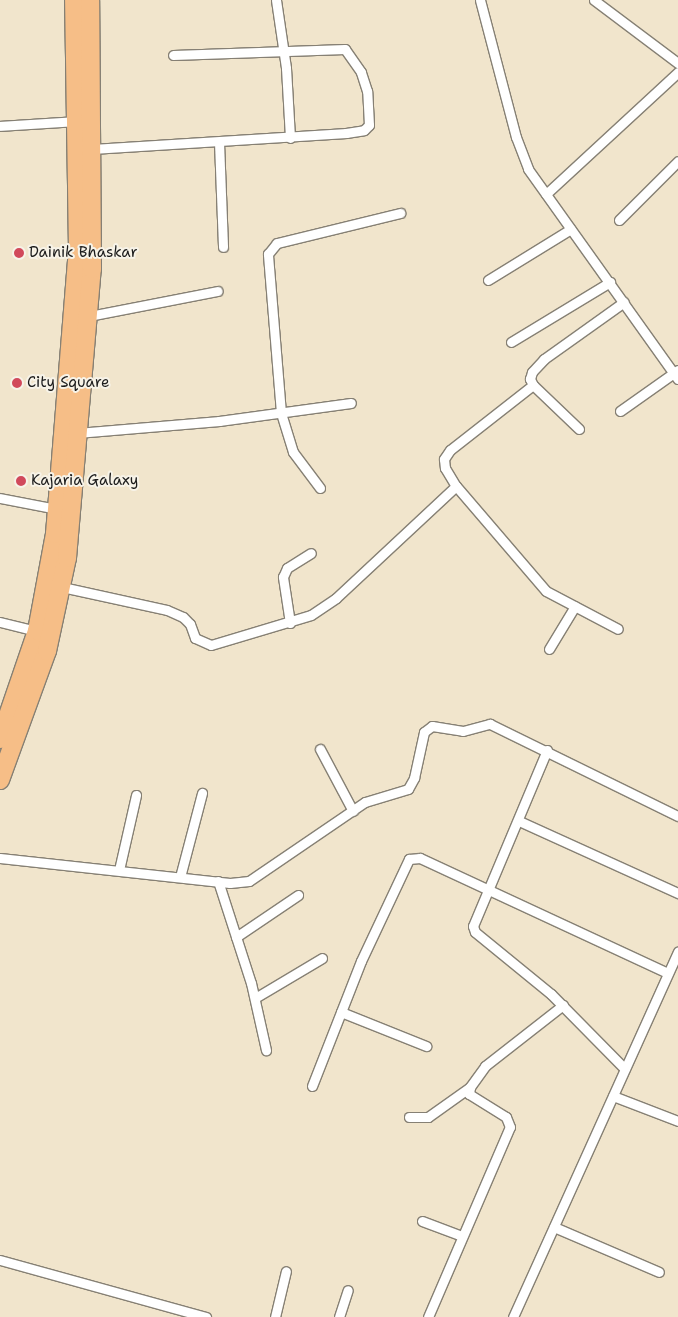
<!DOCTYPE html>
<html>
<head>
<meta charset="utf-8">
<style>
	body { margin:0 }
	#map { position:relative; width:678px; height:1317px; overflow:hidden; background:#f1e5cc; font-family:"Shantell Sans",sans-serif }
	div>[style] { position:absolute }
	.roads { filter:drop-shadow(1px 0 #868074) drop-shadow(-1px 0 #868074) drop-shadow(0 1px #868074) drop-shadow(0 -1px #868074) }
	.street>* { height:9px; margin:-4.5px; padding:0 4.5px; transform-origin:4.5px; border-radius:4.5px; background:#fff }
	.highway>* { height:18px; margin:-9px; padding:0 9px; transform-origin:9px; border-radius:9px; background:#f6be87 }
	.dots>* { width:14px; height:14px; translate:-50% -50%; box-sizing:border-box; border:2px solid #f7f3e8; border-radius:50% }
	span { translate:-50% -50%; white-space:nowrap; text-align:center; line-height:1.15; -webkit-text-stroke:4px #f7f3e8; paint-order:stroke }
	.poi-label { font-size:15px; color:#1c1c1c }
	.left { translate:0 -50%; text-align:left }
</style>
</head>
<body>
<div id="map">
	<div class="roads">
		<div class="street">
			<i style="left:276px;top:0;width:69px;rotate:81.6deg"></i>
			<i style="left:286px;top:68px;width:70px;rotate:86.7deg"></i>
			<i style="left:480px;top:0;width:142px;rotate:75.3deg"></i>
			<i style="left:516px;top:137px;width:34px;rotate:69deg"></i>
			<i style="left:528px;top:169px;width:258px;rotate:54.5deg"></i>
			<i style="left:594px;top:0;width:105px;rotate:36.9deg"></i>
			<i style="left:0;top:126px;width:77px;rotate:-3.7deg"></i>
			<i style="left:219px;top:142px;width:105px;rotate:87.8deg"></i>
			<i style="left:92px;top:149px;width:255px;rotate:-3.6deg"></i>
			<i style="left:346px;top:133px;width:18px;rotate:-9deg"></i>
			<i style="left:364px;top:130px;width:7px;rotate:-45deg"></i>
			<i style="left:369px;top:125px;width:34px;rotate:-93deg"></i>
			<i style="left:367px;top:91px;width:20px;rotate:-108deg"></i>
			<i style="left:361px;top:72px;width:28px;rotate:-125deg"></i>
			<i style="left:345px;top:49px;width:172px;rotate:178deg"></i>
			<i style="left:546px;top:194px;width:180px;rotate:-42.7deg"></i>
			<i style="left:619px;top:220px;width:83px;rotate:-45deg"></i>
			<i style="left:488px;top:280px;width:97px;rotate:-31.6deg"></i>
			<i style="left:89px;top:316px;width:131px;rotate:-11deg"></i>
			<i style="left:511px;top:342px;width:116px;rotate:-31.2deg"></i>
			<i style="left:533px;top:385px;width:105px;rotate:141.9deg"></i>
			<i style="left:450px;top:450px;width:11px;rotate:124deg"></i>
			<i style="left:444px;top:459px;width:9px;rotate:84deg"></i>
			<i style="left:445px;top:468px;width:21px;rotate:59deg"></i>
			<i style="left:456px;top:486px;width:138px;rotate:49.4deg"></i>
			<i style="left:546px;top:591px;width:81px;rotate:27.8deg"></i>
			<i style="left:620px;top:411px;width:71px;rotate:-35.3deg"></i>
			<i style="left:579px;top:429px;width:64px;rotate:-136.3deg"></i>
			<i style="left:533px;top:385px;width:7px;rotate:-117deg"></i>
			<i style="left:530px;top:379px;width:7px;rotate:-74deg"></i>
			<i style="left:532px;top:372px;width:18px;rotate:-47deg"></i>
			<i style="left:544px;top:359px;width:98px;rotate:-35.5deg"></i>
			<i style="left:77px;top:433px;width:143px;rotate:-4.8deg"></i>
			<i style="left:219px;top:421px;width:133px;rotate:-7.8deg"></i>
			<i style="left:320px;top:488px;width:45px;rotate:-126.9deg"></i>
			<i style="left:293px;top:452px;width:41px;rotate:-107.1deg"></i>
			<i style="left:281px;top:413px;width:160px;rotate:-94.7deg"></i>
			<i style="left:268px;top:254px;width:14px;rotate:-51deg"></i>
			<i style="left:277px;top:243px;width:127px;rotate:-13.7deg"></i>
			<i style="left:0;top:498px;width:58px;rotate:10.9deg"></i>
			<i style="left:62px;top:587px;width:107px;rotate:12.4deg"></i>
			<i style="left:167px;top:610px;width:17px;rotate:24deg"></i>
			<i style="left:183px;top:617px;width:10px;rotate:45deg"></i>
			<i style="left:190px;top:624px;width:15px;rotate:70deg"></i>
			<i style="left:195px;top:638px;width:17px;rotate:24deg"></i>
			<i style="left:211px;top:645px;width:104px;rotate:-16.7deg"></i>
			<i style="left:311px;top:615px;width:30px;rotate:-34deg"></i>
			<i style="left:336px;top:598px;width:164px;rotate:-43deg"></i>
			<i style="left:0;top:622px;width:38px;rotate:14deg"></i>
			<i style="left:290px;top:623px;width:47px;rotate:-98.7deg"></i>
			<i style="left:283px;top:577px;width:10px;rotate:-66deg"></i>
			<i style="left:287px;top:568px;width:28px;rotate:-32deg"></i>
			<i style="left:549px;top:649px;width:50px;rotate:-58.8deg"></i>
			<i style="left:320px;top:749px;width:70px;rotate:62deg"></i>
			<i style="left:547px;top:750px;width:191px;rotate:112.8deg"></i>
			<i style="left:473px;top:926px;width:6px;rotate:72deg"></i>
			<i style="left:475px;top:932px;width:98px;rotate:39.2deg"></i>
			<i style="left:551px;top:994px;width:105px;rotate:45.4deg"></i>
			<i style="left:519px;top:821px;width:175px;rotate:24.4deg"></i>
			<i style="left:0;top:858px;width:231px;rotate:6.2deg"></i>
			<i style="left:230px;top:883px;width:19px;rotate:-6deg"></i>
			<i style="left:249px;top:881px;width:140px;rotate:-34.3deg"></i>
			<i style="left:365px;top:802px;width:45px;rotate:-16.8deg"></i>
			<i style="left:408px;top:789px;width:13px;rotate:-61deg"></i>
			<i style="left:414px;top:778px;width:47px;rotate:-77.7deg"></i>
			<i style="left:424px;top:732px;width:10px;rotate:-37deg"></i>
			<i style="left:432px;top:726px;width:31px;rotate:9deg"></i>
			<i style="left:463px;top:731px;width:28px;rotate:-15deg"></i>
			<i style="left:490px;top:724px;width:209px;rotate:26.1deg"></i>
			<i style="left:119px;top:870px;width:77px;rotate:-77.2deg"></i>
			<i style="left:180px;top:877px;width:87px;rotate:-75.3deg"></i>
			<i style="left:218px;top:881px;width:107px;rotate:72.1deg"></i>
			<i style="left:251px;top:983px;width:69px;rotate:77.4deg"></i>
			<i style="left:236px;top:937px;width:75px;rotate:-34.1deg"></i>
			<i style="left:255px;top:998px;width:78px;rotate:-30.8deg"></i>
			<i style="left:341px;top:1012px;width:92px;rotate:21.8deg"></i>
			<i style="left:312px;top:1086px;width:134px;rotate:-68.6deg"></i>
			<i style="left:361px;top:961px;width:113px;rotate:-64.8deg"></i>
			<i style="left:409px;top:859px;width:11px;rotate:-5deg"></i>
			<i style="left:420px;top:858px;width:273px;rotate:24.9deg"></i>
			<i style="left:613px;top:1096px;width:70px;rotate:21deg"></i>
			<i style="left:409px;top:1117px;width:19px"></i>
			<i style="left:428px;top:1117px;width:52px;rotate:-35.5deg"></i>
			<i style="left:422px;top:1221px;width:43px;rotate:20.6deg"></i>
			<i style="left:554px;top:1227px;width:114px;rotate:23.2deg"></i>
			<i style="left:0;top:1260px;width:214px;rotate:15.5deg"></i>
			<i style="left:275px;top:1317px;width:47px;rotate:-76.6deg"></i>
			<i style="left:339px;top:1317px;width:28px;rotate:-72deg"></i>
			<i style="left:428px;top:1317px;width:207px;rotate:-66.7deg"></i>
			<i style="left:510px;top:1127px;width:11px;rotate:-112deg"></i>
			<i style="left:506px;top:1117px;width:44px;rotate:-148.1deg"></i>
			<i style="left:469px;top:1094px;width:7px;rotate:-82deg"></i>
			<i style="left:470px;top:1087px;width:26px;rotate:-54deg"></i>
			<i style="left:485px;top:1066px;width:99px;rotate:-38deg"></i>
			<i style="left:513px;top:1317px;width:401px;rotate:-65.7deg"></i>
		</div>
		<div class="highway">
			<i style="left:0;top:739px;width:114px;rotate:-71.1deg"></i>
			<i style="left:37px;top:631px;width:99px;rotate:-79.5deg"></i>
			<i style="left:55px;top:534px;width:286px;rotate:-85.4deg"></i>
			<i style="left:78px;top:249px;width:249px;rotate:-90.9deg"></i>
			<i style="left:0;top:780px;width:137px;rotate:-70deg"></i>
			<i style="left:47px;top:651px;width:95px;rotate:-77.9deg"></i>
			<i style="left:67px;top:558px;width:290px;rotate:-85.1deg"></i>
			<i style="left:92px;top:269px;width:269px;rotate:-90.4deg"></i>
		</div>
	</div>
	<div class="dots">
		<i style="left:19px;top:253px;background:#d1495b"></i>
		<i style="left:17px;top:383px;background:#d1495b"></i>
		<i style="left:21px;top:481px;background:#d1495b"></i>
	</div>
	<div class="poi-label">
		<span class="left" style="left:29px;top:253px">Dainik Bhaskar</span>
		<span class="left" style="left:27px;top:383px">City Square</span>
		<span class="left" style="left:31px;top:481px">Kajaria Galaxy</span>
	</div>
</div>
</body>
</html>
